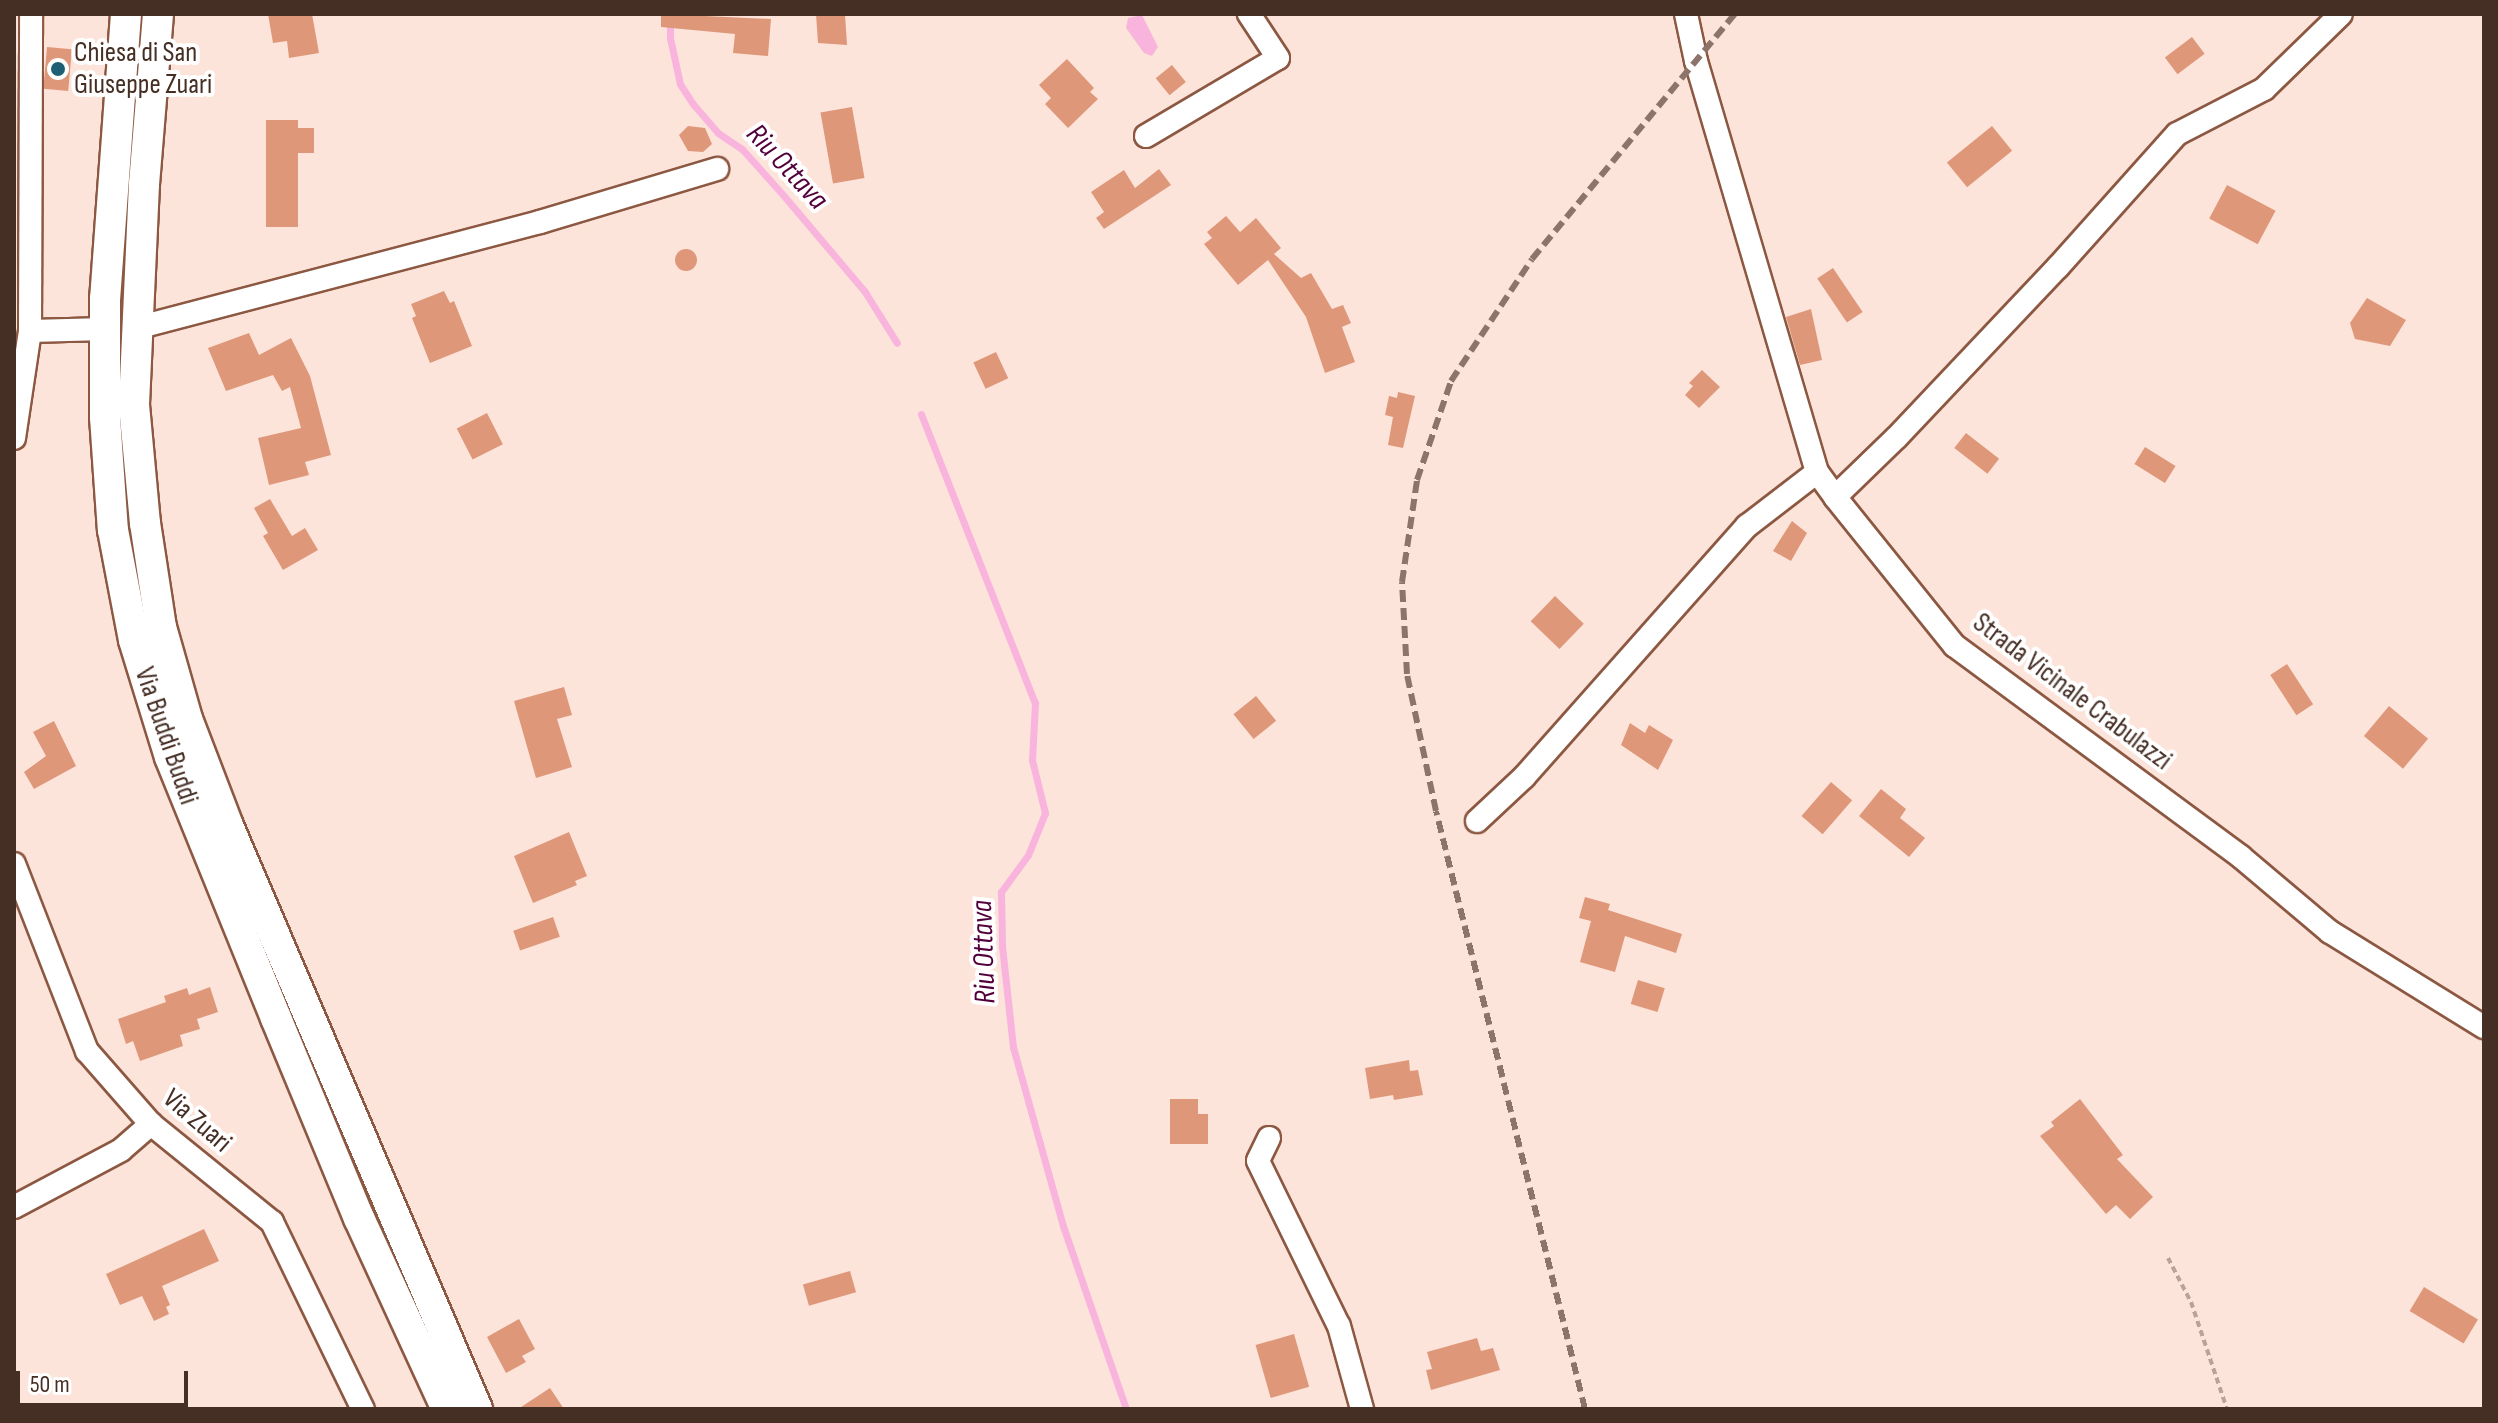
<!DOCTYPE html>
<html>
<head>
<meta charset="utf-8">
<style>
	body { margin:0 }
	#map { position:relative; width:2498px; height:1423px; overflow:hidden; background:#fde4da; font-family:"Sofia Sans Condensed",sans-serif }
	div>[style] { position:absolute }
	.water>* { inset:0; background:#f9b4dd }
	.stream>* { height:7px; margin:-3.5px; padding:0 3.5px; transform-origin:3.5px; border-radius:3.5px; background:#f9b4dd }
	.building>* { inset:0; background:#df977a; transform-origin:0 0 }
	.round { border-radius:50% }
	.path>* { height:4px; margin-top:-2px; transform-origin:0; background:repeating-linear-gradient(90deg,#baa298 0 6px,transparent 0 10px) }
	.roads { filter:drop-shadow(2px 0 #8c5842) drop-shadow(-2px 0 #8c5842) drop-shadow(0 2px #8c5842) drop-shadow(0 -2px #8c5842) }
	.street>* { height:22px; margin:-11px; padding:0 11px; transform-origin:11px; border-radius:11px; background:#fff }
	.secondary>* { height:30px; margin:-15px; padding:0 15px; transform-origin:15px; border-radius:15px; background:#fff }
	.rail>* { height:6px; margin-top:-3px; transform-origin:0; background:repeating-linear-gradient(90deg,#8c746a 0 12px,transparent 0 18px) }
	.dots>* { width:22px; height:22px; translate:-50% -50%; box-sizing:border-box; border:4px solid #fff; border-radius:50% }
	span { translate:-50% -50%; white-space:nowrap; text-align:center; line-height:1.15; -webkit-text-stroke:8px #fff; paint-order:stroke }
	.poi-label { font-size:28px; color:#452e24 }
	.left { translate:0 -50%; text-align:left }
	.street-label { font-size:28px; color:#452e24 }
	.water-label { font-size:30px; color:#51003b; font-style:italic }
	.frame { position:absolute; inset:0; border:16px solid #452e24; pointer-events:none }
	.scale { position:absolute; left:16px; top:1371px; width:172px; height:36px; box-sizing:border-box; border:4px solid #452e24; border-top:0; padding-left:10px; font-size:24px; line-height:28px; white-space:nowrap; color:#452e24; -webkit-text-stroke:6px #fff; paint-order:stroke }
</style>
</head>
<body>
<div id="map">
	<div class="water">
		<i style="clip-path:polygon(1142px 15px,1158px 47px,1152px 56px,1144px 53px,1126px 28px,1128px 18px)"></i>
	</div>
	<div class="stream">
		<i style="left:670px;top:14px;width:24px;rotate:90deg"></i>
		<i style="left:670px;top:38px;width:47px;rotate:77.7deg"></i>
		<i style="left:680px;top:84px;width:24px;rotate:57deg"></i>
		<i style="left:693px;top:104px;width:38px;rotate:49deg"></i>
		<i style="left:718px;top:133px;width:29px;rotate:34deg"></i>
		<i style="left:742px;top:149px;width:63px;rotate:48.2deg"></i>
		<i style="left:784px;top:196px;width:126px;rotate:49.8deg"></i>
		<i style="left:865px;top:292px;width:60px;rotate:57.9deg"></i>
		<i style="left:921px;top:414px;width:311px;rotate:68.5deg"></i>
		<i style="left:1035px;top:703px;width:57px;rotate:93deg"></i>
		<i style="left:1032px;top:760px;width:55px;rotate:76.2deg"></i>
		<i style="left:1045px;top:813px;width:45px;rotate:112deg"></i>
		<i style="left:1028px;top:855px;width:46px;rotate:126.1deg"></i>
		<i style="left:1001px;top:892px;width:54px;rotate:88.9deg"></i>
		<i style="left:1002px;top:946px;width:102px;rotate:83.8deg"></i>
		<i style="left:1013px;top:1047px;width:186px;rotate:74.4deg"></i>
		<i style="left:1063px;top:1226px;width:194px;rotate:71deg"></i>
	</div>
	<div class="building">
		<i style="clip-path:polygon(268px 14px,312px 14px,319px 53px,289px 58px,287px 41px,273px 43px)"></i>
		<i style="clip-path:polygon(661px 14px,771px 19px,768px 56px,733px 53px,735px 34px,661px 27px)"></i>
		<i style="clip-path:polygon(816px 14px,845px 14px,847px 45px,818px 43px)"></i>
		<i style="left:2192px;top:37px;width:21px;height:34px;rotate:53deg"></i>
		<i style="left:47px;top:47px;width:25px;height:42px;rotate:5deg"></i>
		<i style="clip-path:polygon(1067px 59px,1094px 88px,1090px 92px,1098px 99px,1068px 128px,1045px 104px,1051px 98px,1039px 85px)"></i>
		<i style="left:1172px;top:65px;width:22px;height:21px;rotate:51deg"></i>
		<i style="left:852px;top:107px;width:72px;height:32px;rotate:80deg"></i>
		<i style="clip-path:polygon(266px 120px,298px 120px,298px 128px,314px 128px,314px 153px,298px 153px,298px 227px,266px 227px)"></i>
		<i style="clip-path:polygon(688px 126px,705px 128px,712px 144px,703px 152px,688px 151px,679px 135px)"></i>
		<i style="left:1992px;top:126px;width:32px;height:58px;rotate:51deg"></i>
		<i style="clip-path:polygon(1159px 169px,1171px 185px,1104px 229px,1096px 218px,1104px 212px,1091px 192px,1124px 170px,1135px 188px)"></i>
		<i style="left:2227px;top:185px;width:55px;height:38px;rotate:28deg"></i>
		<i style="clip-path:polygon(1226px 216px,1240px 232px,1256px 218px,1281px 248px,1274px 254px,1301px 278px,1311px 273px,1332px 309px,1343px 305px,1351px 323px,1342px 327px,1355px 362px,1325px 373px,1306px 317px,1268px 260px,1238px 285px,1204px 244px,1212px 238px,1207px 232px)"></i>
		<i class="round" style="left:675px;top:249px;width:22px;height:22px"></i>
		<i style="left:1833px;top:268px;width:53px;height:19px;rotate:56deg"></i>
		<i style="clip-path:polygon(444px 291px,450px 303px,454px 301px,472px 346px,430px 363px,412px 318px,416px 316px,411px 304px)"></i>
		<i style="clip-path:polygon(2367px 298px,2406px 320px,2390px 346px,2355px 339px,2350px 323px)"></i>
		<i style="clip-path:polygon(1811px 309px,1822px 360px,1800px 365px,1786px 317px)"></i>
		<i style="clip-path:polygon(249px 333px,259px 355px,291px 338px,310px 376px,331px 455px,305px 462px,309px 475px,269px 485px,258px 438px,301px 428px,290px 387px,282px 391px,273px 375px,226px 391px,208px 348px)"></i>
		<i style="left:996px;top:352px;width:29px;height:25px;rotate:65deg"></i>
		<i style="clip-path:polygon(1702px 370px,1720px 387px,1699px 408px,1685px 395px,1693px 386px,1689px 383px)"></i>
		<i style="clip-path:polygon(1398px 392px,1415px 396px,1403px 448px,1388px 445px,1393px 417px,1385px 415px,1389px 396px,1397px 398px)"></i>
		<i style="left:487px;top:413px;width:35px;height:34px;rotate:63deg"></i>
		<i style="left:1966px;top:433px;width:42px;height:19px;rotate:38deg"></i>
		<i style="left:2145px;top:447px;width:36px;height:20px;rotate:32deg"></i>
		<i style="clip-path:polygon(270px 499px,292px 536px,305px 528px,318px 550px,283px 570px,263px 536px,268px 533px,254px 508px)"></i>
		<i style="clip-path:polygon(1792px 521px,1807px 533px,1791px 561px,1773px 551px)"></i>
		<i style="left:1555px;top:596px;width:40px;height:35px;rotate:44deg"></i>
		<i style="left:2287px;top:664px;width:48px;height:20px;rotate:57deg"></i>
		<i style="clip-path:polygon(564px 687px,572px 715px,557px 719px,572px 767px,536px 778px,514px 701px)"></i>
		<i style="left:1256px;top:696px;width:32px;height:29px;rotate:51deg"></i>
		<i style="left:2389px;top:706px;width:51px;height:39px;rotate:40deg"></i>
		<i style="clip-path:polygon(54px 721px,76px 766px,34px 789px,24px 772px,46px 756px,33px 732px)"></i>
		<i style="clip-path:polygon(1630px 723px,1645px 733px,1649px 725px,1673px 740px,1658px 770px,1621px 745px)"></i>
		<i style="left:1831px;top:782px;width:28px;height:45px;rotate:41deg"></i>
		<i style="clip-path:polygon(1881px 789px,1906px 809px,1900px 818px,1925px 838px,1909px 857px,1859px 816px)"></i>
		<i style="clip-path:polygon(569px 832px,587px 876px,575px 881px,577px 885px,533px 903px,514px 856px)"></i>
		<i style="clip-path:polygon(1585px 897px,1610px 904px,1608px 910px,1682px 934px,1676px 953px,1625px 936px,1615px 972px,1580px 962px,1591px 921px,1579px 918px)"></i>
		<i style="left:553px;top:917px;width:21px;height:42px;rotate:71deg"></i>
		<i style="left:1638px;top:980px;width:28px;height:25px;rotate:17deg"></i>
		<i style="clip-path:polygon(210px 987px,218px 1012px,197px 1019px,200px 1029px,180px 1035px,183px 1046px,140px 1061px,133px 1041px,126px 1044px,118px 1019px,166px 1002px,164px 996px,187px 988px,189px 995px)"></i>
		<i style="clip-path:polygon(1409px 1060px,1410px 1071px,1418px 1070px,1423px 1095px,1394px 1100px,1393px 1095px,1370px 1099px,1365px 1068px)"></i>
		<i style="clip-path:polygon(1170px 1099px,1198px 1099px,1198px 1114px,1208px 1114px,1208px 1144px,1170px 1144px)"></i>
		<i style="clip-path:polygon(2080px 1099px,2123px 1155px,2117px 1159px,2153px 1197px,2130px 1219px,2116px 1205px,2106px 1214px,2040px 1136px,2054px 1126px,2051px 1122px)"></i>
		<i style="clip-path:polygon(204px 1229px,219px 1261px,162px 1286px,170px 1305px,166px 1307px,169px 1314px,154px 1321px,142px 1296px,120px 1305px,106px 1274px)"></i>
		<i style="left:850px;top:1271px;width:22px;height:49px;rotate:74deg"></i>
		<i style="left:2424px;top:1287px;width:63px;height:28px;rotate:31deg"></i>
		<i style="clip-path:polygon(519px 1319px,535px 1349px,522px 1356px,526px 1362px,506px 1373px,487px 1337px)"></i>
		<i style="left:1294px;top:1334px;width:55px;height:40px;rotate:74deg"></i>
		<i style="clip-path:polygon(1477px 1338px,1481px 1351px,1493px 1348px,1500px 1370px,1431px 1390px,1426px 1370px,1432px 1369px,1427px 1352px)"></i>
		<i style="clip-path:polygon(550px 1388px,564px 1409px,518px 1409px)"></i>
	</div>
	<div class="path">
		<i style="left:2168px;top:1258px;width:50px;rotate:62.4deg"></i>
		<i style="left:2191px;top:1302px;width:113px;rotate:71.4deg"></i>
	</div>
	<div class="roads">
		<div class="street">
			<i style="left:1686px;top:14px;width:48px;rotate:78deg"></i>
			<i style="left:1696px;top:61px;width:428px;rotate:73.6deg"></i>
			<i style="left:1817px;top:472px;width:31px;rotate:54deg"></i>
			<i style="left:1835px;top:497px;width:191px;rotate:51.2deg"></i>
			<i style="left:1955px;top:646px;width:355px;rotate:36.4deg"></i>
			<i style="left:2241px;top:857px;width:116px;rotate:40.1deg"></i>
			<i style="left:2330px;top:932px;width:181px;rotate:31.7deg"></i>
			<i style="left:1146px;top:136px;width:153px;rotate:-30.6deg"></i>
			<i style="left:1278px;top:58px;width:53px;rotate:-123.4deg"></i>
			<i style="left:136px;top:328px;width:418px;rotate:-14.7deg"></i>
			<i style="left:540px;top:222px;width:185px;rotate:-16.7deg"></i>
			<i style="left:30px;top:331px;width:76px;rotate:-1.5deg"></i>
			<i style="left:14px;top:438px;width:108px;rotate:-81.5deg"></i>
			<i style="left:30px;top:331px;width:317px;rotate:-89.8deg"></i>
			<i style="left:1835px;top:497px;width:86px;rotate:-44.1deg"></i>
			<i style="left:1897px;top:437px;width:234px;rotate:-46.6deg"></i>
			<i style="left:2058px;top:267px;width:178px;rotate:-48.2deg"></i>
			<i style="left:2177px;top:134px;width:98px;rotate:-27.3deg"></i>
			<i style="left:2264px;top:89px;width:107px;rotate:-44.2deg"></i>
			<i style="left:1477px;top:821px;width:64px;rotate:-43.1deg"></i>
			<i style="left:1524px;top:777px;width:336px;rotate:-48.4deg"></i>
			<i style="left:1747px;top:526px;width:88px;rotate:-37.6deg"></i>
			<i style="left:14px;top:864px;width:201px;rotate:68.7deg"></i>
			<i style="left:87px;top:1051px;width:97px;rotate:48.8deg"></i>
			<i style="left:151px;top:1124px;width:156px;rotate:39deg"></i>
			<i style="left:272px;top:1222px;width:208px;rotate:64.1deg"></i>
			<i style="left:1269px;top:1138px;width:25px;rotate:116deg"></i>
			<i style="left:1258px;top:1161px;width:184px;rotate:63.9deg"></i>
			<i style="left:1339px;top:1326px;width:86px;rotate:74.5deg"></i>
			<i style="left:14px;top:1207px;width:121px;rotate:-28deg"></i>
			<i style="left:121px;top:1150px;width:40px;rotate:-41deg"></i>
		</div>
		<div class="secondary">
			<i style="left:126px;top:14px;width:285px;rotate:94.2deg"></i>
			<i style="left:105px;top:298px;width:119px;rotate:90deg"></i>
			<i style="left:105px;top:417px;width:113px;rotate:86deg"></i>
			<i style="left:113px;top:530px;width:112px;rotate:79.2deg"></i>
			<i style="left:134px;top:640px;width:122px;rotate:72.9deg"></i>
			<i style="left:170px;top:757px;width:282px;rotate:67.9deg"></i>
			<i style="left:276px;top:1018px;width:217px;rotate:67.5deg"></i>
			<i style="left:359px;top:1218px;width:210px;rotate:65.3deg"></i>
			<i style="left:158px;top:14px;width:171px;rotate:94.7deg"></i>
			<i style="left:144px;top:184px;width:221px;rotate:92.6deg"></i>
			<i style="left:134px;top:405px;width:119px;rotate:84.7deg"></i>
			<i style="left:145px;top:523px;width:105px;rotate:81.3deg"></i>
			<i style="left:161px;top:627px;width:96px;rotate:74.2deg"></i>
			<i style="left:187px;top:719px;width:115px;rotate:69deg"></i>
			<i style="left:228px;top:826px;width:634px;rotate:66.87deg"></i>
		</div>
	</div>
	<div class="rail">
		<i style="left:1585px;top:1409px;width:616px;rotate:-103.99deg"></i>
		<i style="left:1436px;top:811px;width:140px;rotate:-102deg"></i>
		<i style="left:1407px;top:674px;width:92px;rotate:-93.1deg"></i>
		<i style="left:1402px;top:582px;width:103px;rotate:-81.6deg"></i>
		<i style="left:1417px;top:480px;width:105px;rotate:-71deg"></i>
		<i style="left:1451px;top:381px;width:146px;rotate:-56.4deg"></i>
		<i style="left:1532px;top:259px;width:318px;rotate:-50.4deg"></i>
	</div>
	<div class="dots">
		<i style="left:58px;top:69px;background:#1e5f74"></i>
	</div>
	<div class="poi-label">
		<span class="left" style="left:74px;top:69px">Chiesa di San<br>Giuseppe Zuari</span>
	</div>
	<div class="street-label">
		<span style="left:2072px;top:692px;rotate:37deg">Strada Vicinale Crabulazzi</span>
		<span style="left:166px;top:736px;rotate:71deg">Via Buddi Buddi</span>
		<span style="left:197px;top:1121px;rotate:41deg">Via Zuari</span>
	</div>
	<div class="water-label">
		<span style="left:787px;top:167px;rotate:47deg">Riu Ottava</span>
		<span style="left:984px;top:952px;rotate:-92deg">Riu Ottava</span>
	</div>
	<div class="frame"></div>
	<div class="scale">50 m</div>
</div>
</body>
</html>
